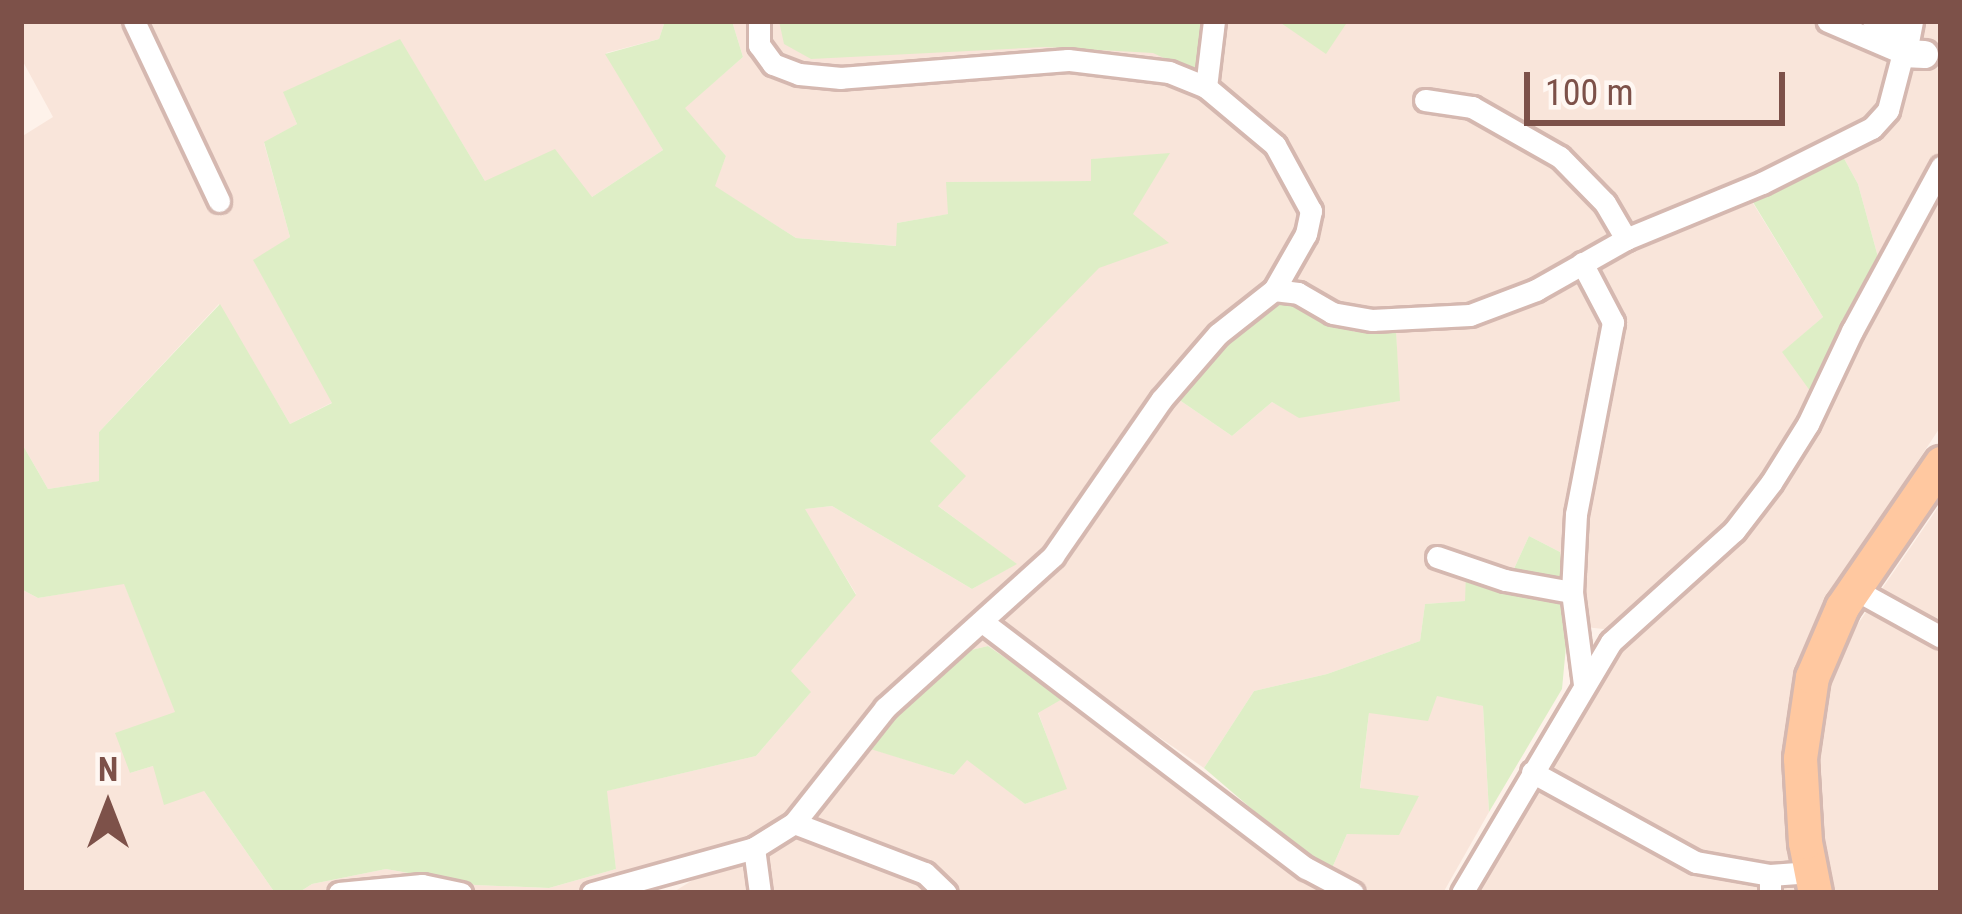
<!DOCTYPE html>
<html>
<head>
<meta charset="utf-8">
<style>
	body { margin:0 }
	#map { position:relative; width:1962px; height:914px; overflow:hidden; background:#fef2ea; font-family:"Roboto Condensed",sans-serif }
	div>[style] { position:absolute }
	.residential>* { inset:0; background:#f9e5da }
	.green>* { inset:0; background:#deeec6 }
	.roads { filter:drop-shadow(3px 0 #d5b8b0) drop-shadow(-3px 0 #d5b8b0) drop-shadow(0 3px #d5b8b0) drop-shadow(0 -3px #d5b8b0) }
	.minor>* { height:21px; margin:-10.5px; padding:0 10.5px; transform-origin:10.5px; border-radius:10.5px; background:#fff }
	.tertiary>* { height:27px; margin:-13.5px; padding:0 13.5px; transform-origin:13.5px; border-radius:13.5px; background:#fff }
	.primary>* { height:33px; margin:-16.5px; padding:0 16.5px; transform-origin:16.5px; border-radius:16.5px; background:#ffc8a0 }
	span { translate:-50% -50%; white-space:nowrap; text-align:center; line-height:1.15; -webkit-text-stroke:9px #fff7f2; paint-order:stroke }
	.frame { position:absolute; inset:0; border:24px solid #7d5149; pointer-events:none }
	.north { position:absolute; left:48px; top:746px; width:120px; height:120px; -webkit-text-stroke:9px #fff7f2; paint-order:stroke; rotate:0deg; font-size:33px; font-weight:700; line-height:48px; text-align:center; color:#7d5149 }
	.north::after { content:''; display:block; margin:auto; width:42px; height:54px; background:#7d5149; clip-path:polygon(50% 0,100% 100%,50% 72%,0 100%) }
	.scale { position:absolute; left:1524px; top:72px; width:261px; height:54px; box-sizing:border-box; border:6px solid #7d5149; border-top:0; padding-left:15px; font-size:36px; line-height:42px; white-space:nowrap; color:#7d5149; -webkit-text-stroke:9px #fff7f2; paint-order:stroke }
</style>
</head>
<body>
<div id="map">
	<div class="residential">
		<i style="clip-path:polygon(21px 21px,665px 21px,659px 39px,606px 53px,663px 150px,592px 197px,485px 181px,400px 40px,284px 93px,297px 124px,264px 143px,290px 237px,254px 261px,333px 402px,290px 424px,219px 304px,99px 432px,100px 481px,48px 489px,21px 442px,21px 137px,53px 117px,21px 58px)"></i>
		<i style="clip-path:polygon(evenodd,732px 21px,1899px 21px,1915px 30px,1917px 21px,1941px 21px,1941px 426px,1827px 599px,1794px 672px,1782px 757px,1787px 844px,1797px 893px,1476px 893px,1561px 735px,1617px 647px,1739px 536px,1777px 488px,1826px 404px,1814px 395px,1804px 418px,1731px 523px,1643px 595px,1612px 630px,1568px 625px,1560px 552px,1529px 536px,1507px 584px,1467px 572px,1466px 601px,1425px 604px,1420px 641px,1327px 674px,1254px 691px,1204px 768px,1086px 687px,1065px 698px,1323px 893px,672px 893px,696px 878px,620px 893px,298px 893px,312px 884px,386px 869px,475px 885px,549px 888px,616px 869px,606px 791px,756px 756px,810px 693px,790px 672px,856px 594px,804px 509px,832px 506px,972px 589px,1016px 564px,937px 505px,965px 476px,930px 441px,1099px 267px,1168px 243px,1132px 214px,1169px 154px,1092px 159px,1091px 181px,947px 182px,949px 214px,897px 223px,897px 246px,796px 238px,714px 186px,726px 156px,684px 108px,743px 57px,732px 21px,1841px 153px,1858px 184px,1878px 257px,1813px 394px,1783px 352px,1823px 317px,1751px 200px,1841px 153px,732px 21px,1278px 297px,1355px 332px,1396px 331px,1399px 401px,1299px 417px,1272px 402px,1232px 436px,1175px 397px,1246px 317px,1278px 297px,732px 21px,988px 646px,1063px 697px,1038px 712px,1066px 789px,1025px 804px,967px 759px,954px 775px,866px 747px,963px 652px,988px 646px)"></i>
		<i style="clip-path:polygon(1941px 503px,1941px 893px,1829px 893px,1814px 784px,1823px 699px,1853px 631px)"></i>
		<i style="clip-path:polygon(124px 583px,176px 713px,130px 773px,153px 766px,204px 791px,275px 893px,21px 893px,21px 589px,38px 598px)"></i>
		<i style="clip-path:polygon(1436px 695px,1483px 706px,1489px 812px,1443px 893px,1372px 893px,1329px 875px,1347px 834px,1419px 797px,1360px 789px,1369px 713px)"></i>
	</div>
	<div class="green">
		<i style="clip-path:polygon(665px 21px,732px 21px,743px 57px,685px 108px,726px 156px,715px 186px,796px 238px,896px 246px,897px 223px,948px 214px,946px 182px,1091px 181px,1091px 159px,1170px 153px,1133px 214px,1169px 243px,1099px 268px,930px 441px,966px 476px,938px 506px,1017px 564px,972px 589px,832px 506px,805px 509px,856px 595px,791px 671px,811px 692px,756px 756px,607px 791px,616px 869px,549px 888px,475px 885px,386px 869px,312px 884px,298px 893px,275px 893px,204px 791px,164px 805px,153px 766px,130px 773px,115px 733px,175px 712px,124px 584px,38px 598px,21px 589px,21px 442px,48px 489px,99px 481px,99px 432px,220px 304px,290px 424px,332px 403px,253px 260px,290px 237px,264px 142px,297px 124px,283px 92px,400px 39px,485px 181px,555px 149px,592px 197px,663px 150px,605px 54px,659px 39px)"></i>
		<i style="clip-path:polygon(779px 21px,1222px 21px,1212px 80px,1153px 53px,1045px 47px,811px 59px,784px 44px)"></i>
		<i style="clip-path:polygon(1278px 21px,1348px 21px,1326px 54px)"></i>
		<i style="clip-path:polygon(1841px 153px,1858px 184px,1878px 257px,1813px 395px,1782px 352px,1823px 317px,1751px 199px)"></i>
		<i style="clip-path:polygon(1279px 297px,1355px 332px,1396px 330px,1400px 401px,1299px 418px,1272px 402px,1232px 436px,1175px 397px,1246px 317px)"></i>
		<i style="clip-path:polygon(1529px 536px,1560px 552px,1568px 625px,1562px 689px,1489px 812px,1483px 706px,1437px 696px,1428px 721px,1369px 713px,1360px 788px,1419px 796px,1399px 835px,1347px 834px,1329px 875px,1204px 768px,1254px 691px,1327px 674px,1420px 641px,1425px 604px,1465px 601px,1466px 572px,1507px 584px)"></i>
		<i style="clip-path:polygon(988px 646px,1064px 698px,1038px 713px,1067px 789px,1025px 804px,967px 760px,954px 775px,864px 747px,963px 652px)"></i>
	</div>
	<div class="roads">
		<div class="minor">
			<i style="left:134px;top:21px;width:199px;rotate:64.7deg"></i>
			<i style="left:1873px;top:21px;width:37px;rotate:24deg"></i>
			<i style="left:1206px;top:87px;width:66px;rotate:-83.1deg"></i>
			<i style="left:1425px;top:100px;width:48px;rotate:8.5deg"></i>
			<i style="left:1472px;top:107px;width:101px;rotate:29.6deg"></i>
			<i style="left:1560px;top:157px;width:64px;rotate:45.6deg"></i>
			<i style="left:1605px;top:203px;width:42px;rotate:59.7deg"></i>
			<i style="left:1582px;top:263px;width:67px;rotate:62.3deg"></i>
			<i style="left:1613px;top:322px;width:196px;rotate:100.9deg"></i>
			<i style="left:1576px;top:514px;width:78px;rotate:92.9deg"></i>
			<i style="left:1572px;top:592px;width:94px;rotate:82.6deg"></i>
			<i style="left:1274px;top:290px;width:24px;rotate:7deg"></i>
			<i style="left:1298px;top:293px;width:39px;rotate:30deg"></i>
			<i style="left:1332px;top:313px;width:41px;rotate:9.9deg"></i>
			<i style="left:1372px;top:320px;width:98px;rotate:-2.9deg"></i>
			<i style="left:1470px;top:315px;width:71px;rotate:-20.7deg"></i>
			<i style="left:1536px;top:290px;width:103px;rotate:-29.5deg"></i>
			<i style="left:1626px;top:239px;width:147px;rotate:-22.4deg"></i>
			<i style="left:1762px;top:183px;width:123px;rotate:-26.6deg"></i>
			<i style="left:1872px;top:128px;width:24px;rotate:-48deg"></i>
			<i style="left:1888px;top:110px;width:59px;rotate:-75.3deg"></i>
			<i style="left:1903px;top:53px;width:82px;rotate:-156.9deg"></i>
			<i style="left:1437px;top:557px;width:72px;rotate:18.7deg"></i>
			<i style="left:1505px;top:580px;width:68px;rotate:10.2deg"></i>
			<i style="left:1854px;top:589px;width:99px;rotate:28.9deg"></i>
			<i style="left:984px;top:623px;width:405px;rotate:37.3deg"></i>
			<i style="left:1306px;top:868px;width:53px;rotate:28deg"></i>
			<i style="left:1532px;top:772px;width:187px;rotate:28.8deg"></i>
			<i style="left:1696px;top:862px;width:75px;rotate:10deg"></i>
			<i style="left:794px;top:823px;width:140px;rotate:20.9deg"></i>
			<i style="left:925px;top:873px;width:29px;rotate:44deg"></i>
			<i style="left:754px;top:848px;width:45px;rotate:82.4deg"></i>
			<i style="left:339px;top:893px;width:83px;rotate:-5.5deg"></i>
			<i style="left:422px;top:885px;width:40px;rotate:12deg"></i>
			<i style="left:592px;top:893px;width:168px;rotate:-15.5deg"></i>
			<i style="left:754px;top:848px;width:47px;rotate:-32deg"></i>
			<i style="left:794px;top:823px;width:147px;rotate:-51.6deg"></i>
			<i style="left:885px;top:708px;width:227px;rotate:-42.1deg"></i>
			<i style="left:1053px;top:556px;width:190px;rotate:-55.3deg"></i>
			<i style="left:1161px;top:400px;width:87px;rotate:-49.2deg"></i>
			<i style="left:1218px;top:334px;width:71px;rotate:-38.2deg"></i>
			<i style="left:1274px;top:290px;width:64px;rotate:-60.3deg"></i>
			<i style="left:1306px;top:234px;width:24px;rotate:-78deg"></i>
			<i style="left:1311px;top:211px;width:75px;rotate:-118.6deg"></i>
			<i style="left:1275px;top:145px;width:90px;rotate:-140deg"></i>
			<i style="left:1206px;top:87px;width:40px;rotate:-158deg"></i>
			<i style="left:1169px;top:72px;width:102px;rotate:-173.2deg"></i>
			<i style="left:1068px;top:60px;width:228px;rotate:175.5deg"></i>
			<i style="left:841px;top:78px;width:42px;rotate:-174.6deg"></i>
			<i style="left:799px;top:74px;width:28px;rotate:-159deg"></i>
			<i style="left:773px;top:64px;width:24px;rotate:-126deg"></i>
			<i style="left:759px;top:45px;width:24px;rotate:-90deg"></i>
			<i style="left:1462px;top:893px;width:292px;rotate:-59.3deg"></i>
			<i style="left:1611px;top:642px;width:166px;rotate:-42.1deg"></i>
			<i style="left:1734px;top:531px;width:61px;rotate:-52.4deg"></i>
			<i style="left:1771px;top:483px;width:70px;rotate:-57.9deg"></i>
			<i style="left:1808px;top:424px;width:103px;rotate:-64.7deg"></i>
			<i style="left:1852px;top:331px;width:187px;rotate:-61.5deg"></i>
			<i style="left:1770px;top:893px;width:18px;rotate:-90deg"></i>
			<i style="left:1770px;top:875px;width:41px;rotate:-4.2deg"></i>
		</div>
		<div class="tertiary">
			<i style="left:1909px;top:21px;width:33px;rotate:101deg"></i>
			<i style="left:1903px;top:53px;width:21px;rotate:3deg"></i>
		</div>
		<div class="primary">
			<i style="left:1815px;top:893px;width:52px;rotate:-101.1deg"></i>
			<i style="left:1805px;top:842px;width:84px;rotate:-93.4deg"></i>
			<i style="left:1800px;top:758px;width:82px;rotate:-81.6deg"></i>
			<i style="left:1812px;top:677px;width:76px;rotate:-66.8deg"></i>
			<i style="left:1842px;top:607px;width:175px;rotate:-55.5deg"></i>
		</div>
	</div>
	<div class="frame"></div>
	<div class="north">N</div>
	<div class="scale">100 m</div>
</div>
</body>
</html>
